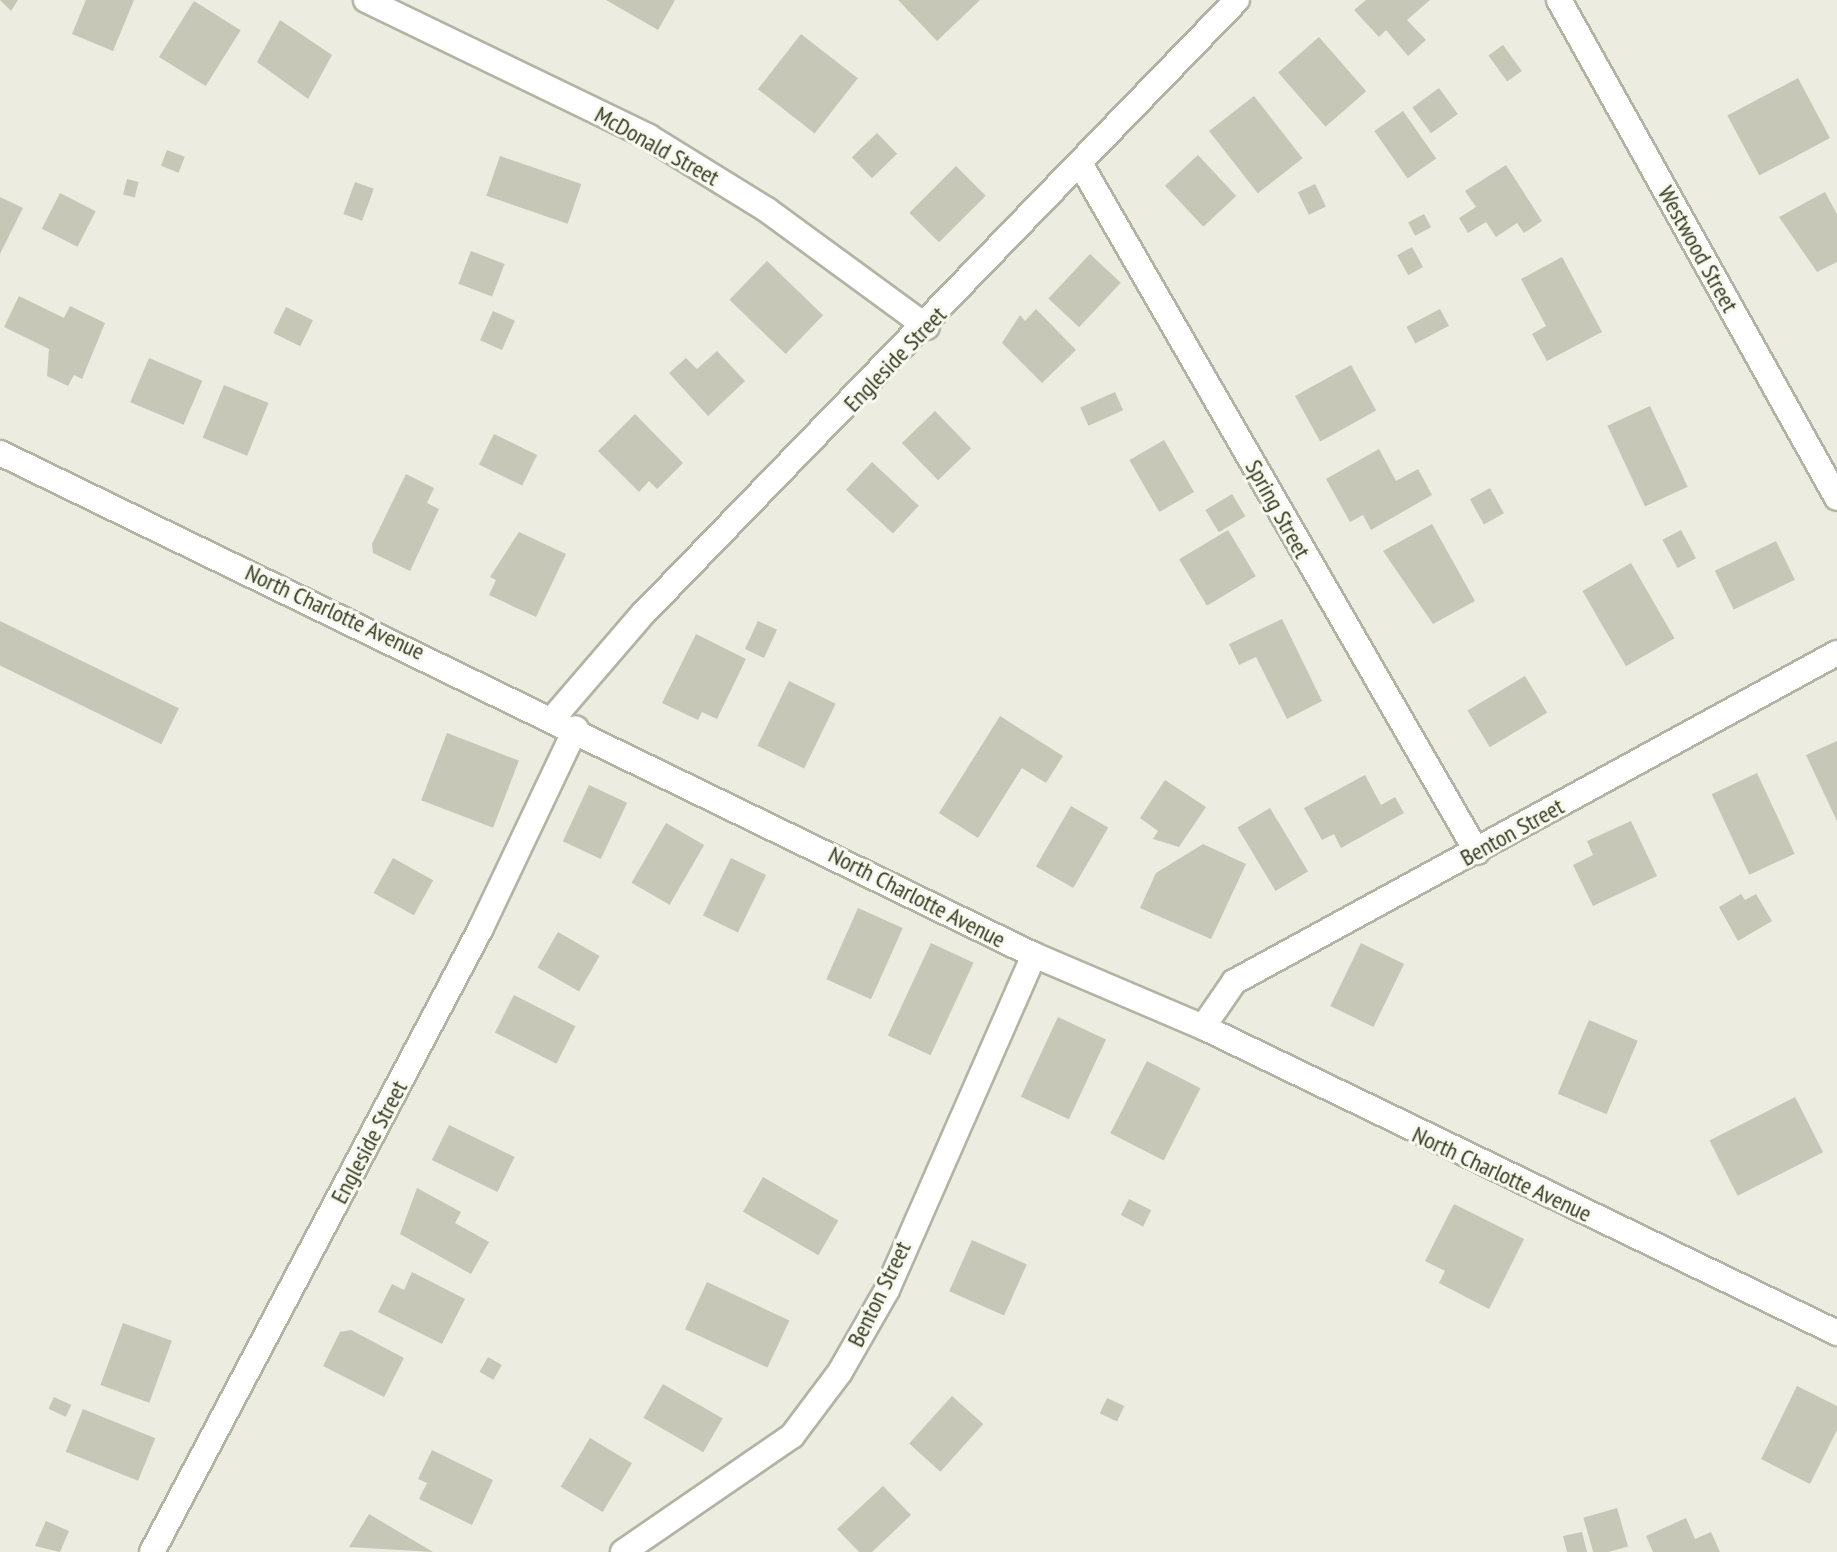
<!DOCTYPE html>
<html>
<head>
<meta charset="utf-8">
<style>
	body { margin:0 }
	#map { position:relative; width:1837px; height:1552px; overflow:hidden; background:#ecece1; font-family:"PT Sans Narrow",sans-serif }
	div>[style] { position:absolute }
	.building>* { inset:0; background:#c6c7b6; transform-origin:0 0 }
	.roads { filter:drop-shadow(2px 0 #b2b4a3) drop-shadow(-2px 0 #b2b4a3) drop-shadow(0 2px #b2b4a3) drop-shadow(0 -2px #b2b4a3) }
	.street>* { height:24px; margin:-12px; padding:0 12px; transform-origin:12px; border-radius:12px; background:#fff }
	.secondary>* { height:24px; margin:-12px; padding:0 12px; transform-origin:12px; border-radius:12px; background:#fff }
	span { translate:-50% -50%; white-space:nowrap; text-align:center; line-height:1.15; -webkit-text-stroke:6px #f8f9f1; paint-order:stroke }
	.street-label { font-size:24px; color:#373e20 }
</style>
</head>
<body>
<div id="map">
	<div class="building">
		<i style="clip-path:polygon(0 0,18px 0,11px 11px)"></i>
		<i style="clip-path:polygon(86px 0,134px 0,113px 51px,72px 34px)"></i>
		<i style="clip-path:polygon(606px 0,675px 0,658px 30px)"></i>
		<i style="clip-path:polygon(898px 0,980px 0,937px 41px)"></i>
		<i style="clip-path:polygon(1366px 0,1430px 0,1407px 20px,1426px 40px,1408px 56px,1386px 30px,1379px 37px,1354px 10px)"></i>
		<i style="left:194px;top:1px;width:55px;height:66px;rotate:32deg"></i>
		<i style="clip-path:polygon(280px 20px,332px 55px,308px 99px,257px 62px)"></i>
		<i style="left:801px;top:34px;width:72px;height:70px;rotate:38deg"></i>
		<i style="left:1319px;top:37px;width:72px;height:54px;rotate:49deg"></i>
		<i style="left:1503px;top:45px;width:32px;height:18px;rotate:54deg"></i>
		<i style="left:1798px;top:78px;width:68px;height:80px;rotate:62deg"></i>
		<i style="left:1439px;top:88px;width:32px;height:33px;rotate:54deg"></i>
		<i style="left:1254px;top:96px;width:79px;height:57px;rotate:52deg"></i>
		<i style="left:1403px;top:111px;width:58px;height:35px;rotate:55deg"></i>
		<i style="left:877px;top:133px;width:29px;height:35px;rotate:46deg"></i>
		<i style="left:167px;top:150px;width:19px;height:17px;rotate:21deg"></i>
		<i style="left:1198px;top:155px;width:56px;height:45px;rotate:47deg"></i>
		<i style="left:500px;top:156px;width:86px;height:42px;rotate:19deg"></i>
		<i style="clip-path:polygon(1506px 165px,1542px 221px,1524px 233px,1517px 223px,1496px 237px,1486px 222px,1468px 233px,1459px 218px,1476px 207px,1465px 191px)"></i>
		<i style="left:956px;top:166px;width:42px;height:66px;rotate:45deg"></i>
		<i style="left:127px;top:179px;width:12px;height:16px;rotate:14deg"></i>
		<i style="left:355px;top:182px;width:20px;height:34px;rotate:20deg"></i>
		<i style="left:1315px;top:184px;width:25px;height:19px;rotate:64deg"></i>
		<i style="clip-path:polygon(1825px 192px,1837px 214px,1837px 262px,1817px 272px,1779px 217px)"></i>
		<i style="left:60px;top:193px;width:40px;height:40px;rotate:27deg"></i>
		<i style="clip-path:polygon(0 197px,23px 208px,0 254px)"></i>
		<i style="left:1424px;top:214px;width:15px;height:18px;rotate:62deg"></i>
		<i style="left:1412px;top:247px;width:23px;height:17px;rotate:61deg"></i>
		<i style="left:471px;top:251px;width:36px;height:35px;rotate:21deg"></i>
		<i style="left:1090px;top:254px;width:42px;height:61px;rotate:43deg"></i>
		<i style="clip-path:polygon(1562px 257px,1602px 332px,1547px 361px,1532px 334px,1546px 326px,1521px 279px)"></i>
		<i style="left:767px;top:261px;width:78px;height:54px;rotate:44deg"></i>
		<i style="clip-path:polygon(19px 296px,64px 318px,70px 306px,105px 323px,82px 379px,74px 375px,68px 386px,47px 376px,49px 349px,4px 327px)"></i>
		<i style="left:286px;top:307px;width:30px;height:29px;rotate:26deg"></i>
		<i style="clip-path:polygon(1036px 309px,1076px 350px,1042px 383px,1002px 343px,1020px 315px,1025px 321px)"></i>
		<i style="left:1440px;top:309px;width:19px;height:38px;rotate:62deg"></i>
		<i style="left:493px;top:311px;width:24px;height:32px;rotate:24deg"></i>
		<i style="clip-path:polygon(717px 351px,745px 381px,708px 416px,669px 373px,686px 358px,697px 369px)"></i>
		<i style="left:149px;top:358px;width:58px;height:48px;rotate:23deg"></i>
		<i style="left:1351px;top:365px;width:52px;height:64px;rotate:61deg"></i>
		<i style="left:224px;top:385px;width:48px;height:57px;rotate:22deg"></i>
		<i style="left:1115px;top:392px;width:20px;height:38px;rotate:66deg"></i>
		<i style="left:1650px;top:406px;width:89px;height:47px;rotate:65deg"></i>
		<i style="left:935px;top:411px;width:52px;height:46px;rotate:46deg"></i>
		<i style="clip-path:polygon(635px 414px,683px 463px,657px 489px,649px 481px,639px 492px,598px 451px)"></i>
		<i style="left:494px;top:434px;width:48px;height:34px;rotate:26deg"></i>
		<i style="left:1164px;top:440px;width:60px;height:40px;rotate:60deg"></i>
		<i style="clip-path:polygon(1379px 449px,1396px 481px,1418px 469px,1432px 495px,1371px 530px,1363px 515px,1350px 522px,1326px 479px)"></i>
		<i style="left:872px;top:462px;width:64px;height:38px;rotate:43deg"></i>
		<i style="clip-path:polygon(406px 474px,434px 488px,427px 503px,439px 509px,410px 571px,373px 553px,372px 544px)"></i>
		<i style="left:1490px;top:488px;width:29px;height:23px;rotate:61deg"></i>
		<i style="left:1232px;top:494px;width:26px;height:31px;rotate:59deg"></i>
		<i style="clip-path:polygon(1432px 524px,1475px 601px,1433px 624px,1383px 551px)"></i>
		<i style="left:1228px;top:530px;width:54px;height:57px;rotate:59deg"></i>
		<i style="left:1681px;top:530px;width:32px;height:21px;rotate:62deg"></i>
		<i style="clip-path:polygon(519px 532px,566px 554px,536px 617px,489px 595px,496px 580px,490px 577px)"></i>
		<i style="left:1776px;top:541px;width:43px;height:68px;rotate:64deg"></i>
		<i style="left:1631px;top:563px;width:87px;height:56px;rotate:60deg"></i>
		<i style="clip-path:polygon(1282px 619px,1322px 701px,1287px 719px,1256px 657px,1239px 665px,1229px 644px)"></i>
		<i style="left:0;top:621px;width:199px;height:40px;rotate:26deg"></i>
		<i style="left:758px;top:621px;width:21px;height:31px;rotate:25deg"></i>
		<i style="clip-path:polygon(696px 634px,746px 659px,717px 719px,702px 712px,698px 720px,662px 703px)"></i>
		<i style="left:1525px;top:676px;width:43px;height:67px;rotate:59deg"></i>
		<i style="left:789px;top:681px;width:52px;height:72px;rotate:26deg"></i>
		<i style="clip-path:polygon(1000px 716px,1063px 756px,1046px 783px,1022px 768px,978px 838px,939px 813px)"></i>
		<i style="left:447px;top:733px;width:77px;height:72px;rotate:21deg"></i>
		<i style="clip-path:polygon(1837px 741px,1837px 821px,1806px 755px)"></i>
		<i style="left:1757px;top:773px;width:89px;height:50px;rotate:65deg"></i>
		<i style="clip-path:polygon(1365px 775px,1381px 805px,1395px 797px,1404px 813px,1341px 848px,1334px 834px,1322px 840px,1304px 808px)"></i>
		<i style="clip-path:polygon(1165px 780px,1206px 807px,1179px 847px,1153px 839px,1158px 831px,1140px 818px)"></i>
		<i style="left:589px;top:785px;width:42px;height:62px;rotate:25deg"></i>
		<i style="left:1071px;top:806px;width:43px;height:70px;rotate:30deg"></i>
		<i style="left:1270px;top:808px;width:74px;height:38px;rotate:59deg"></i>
		<i style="clip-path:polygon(1631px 821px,1657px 876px,1593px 906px,1573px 865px,1593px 855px,1587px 841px)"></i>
		<i style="left:666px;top:823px;width:44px;height:69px;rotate:30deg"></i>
		<i style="clip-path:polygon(1203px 844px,1246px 864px,1211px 939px,1140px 908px,1156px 873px)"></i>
		<i style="left:393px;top:858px;width:46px;height:40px;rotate:29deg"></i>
		<i style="left:731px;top:858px;width:39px;height:64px;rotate:26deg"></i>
		<i style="clip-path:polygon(1741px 894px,1745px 900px,1756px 894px,1772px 921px,1738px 941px,1719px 907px)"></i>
		<i style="left:858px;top:908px;width:49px;height:78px;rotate:24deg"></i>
		<i style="left:558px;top:932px;width:48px;height:41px;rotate:30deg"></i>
		<i style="left:931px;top:943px;width:47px;height:102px;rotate:25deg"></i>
		<i style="left:1361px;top:943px;width:48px;height:70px;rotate:26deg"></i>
		<i style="left:514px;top:995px;width:69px;height:42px;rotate:27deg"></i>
		<i style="left:1058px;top:1017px;width:53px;height:88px;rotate:25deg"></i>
		<i style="left:1589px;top:1020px;width:53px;height:80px;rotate:23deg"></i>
		<i style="left:1147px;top:1061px;width:60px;height:81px;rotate:27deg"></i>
		<i style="left:1795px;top:1097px;width:62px;height:96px;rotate:63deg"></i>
		<i style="left:449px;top:1125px;width:73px;height:39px;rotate:26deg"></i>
		<i style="left:763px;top:1177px;width:87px;height:40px;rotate:30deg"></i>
		<i style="clip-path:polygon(417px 1188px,461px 1212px,455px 1223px,489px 1242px,471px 1274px,400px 1234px)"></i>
		<i style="left:1129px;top:1199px;width:25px;height:18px;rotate:27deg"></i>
		<i style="clip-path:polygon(1454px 1204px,1524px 1239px,1489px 1309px,1439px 1283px,1445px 1271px,1425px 1261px)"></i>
		<i style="left:972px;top:1240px;width:60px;height:56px;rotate:24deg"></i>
		<i style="clip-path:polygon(412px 1272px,465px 1299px,442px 1344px,378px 1312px,392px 1284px,404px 1290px)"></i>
		<i style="left:707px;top:1282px;width:91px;height:52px;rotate:25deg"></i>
		<i style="left:123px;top:1323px;width:52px;height:66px;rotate:20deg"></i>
		<i style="clip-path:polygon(351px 1330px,404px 1358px,384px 1397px,323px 1366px,340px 1332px)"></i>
		<i style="left:488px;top:1357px;width:16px;height:17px;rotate:30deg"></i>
		<i style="left:663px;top:1384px;width:69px;height:39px;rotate:30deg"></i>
		<i style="clip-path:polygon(1797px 1386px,1837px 1406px,1837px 1430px,1810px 1484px,1761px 1459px)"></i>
		<i style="left:952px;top:1396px;width:42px;height:64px;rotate:42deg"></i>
		<i style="left:54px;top:1397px;width:19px;height:13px;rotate:25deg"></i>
		<i style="left:1107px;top:1398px;width:19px;height:17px;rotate:25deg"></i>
		<i style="left:83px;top:1409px;width:78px;height:46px;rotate:22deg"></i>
		<i style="left:590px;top:1438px;width:49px;height:57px;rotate:31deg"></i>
		<i style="clip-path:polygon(432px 1450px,493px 1480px,472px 1525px,419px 1499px,427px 1483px,418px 1479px)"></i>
		<i style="clip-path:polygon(883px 1486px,911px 1515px,872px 1552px,859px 1552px,837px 1529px)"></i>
		<i style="left:1617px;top:1508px;width:40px;height:35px;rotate:74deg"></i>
		<i style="clip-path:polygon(369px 1514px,433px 1552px,349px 1547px)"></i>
		<i style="clip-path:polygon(1686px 1518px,1695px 1539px,1711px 1532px,1720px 1552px,1653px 1552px,1646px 1536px)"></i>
		<i style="clip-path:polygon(46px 1521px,69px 1531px,60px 1552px,35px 1546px)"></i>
		<i style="clip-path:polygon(1582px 1532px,1587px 1552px,1567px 1552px,1563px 1536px)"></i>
	</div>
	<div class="roads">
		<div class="street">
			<i style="left:366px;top:0;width:314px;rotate:25.8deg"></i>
			<i style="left:649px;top:137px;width:139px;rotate:31.7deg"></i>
			<i style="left:767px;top:210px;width:198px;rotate:36.2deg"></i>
			<i style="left:1559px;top:0;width:570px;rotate:60.83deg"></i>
			<i style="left:1081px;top:165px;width:793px;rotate:60.04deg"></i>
			<i style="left:554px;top:717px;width:133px;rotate:-49.3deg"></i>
			<i style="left:641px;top:616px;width:857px;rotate:-45.95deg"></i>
			<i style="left:1203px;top:1027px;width:55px;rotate:-55.4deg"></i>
			<i style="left:1234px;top:982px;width:687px;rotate:-28.62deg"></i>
			<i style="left:152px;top:1552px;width:705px;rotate:-62.2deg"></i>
			<i style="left:481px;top:928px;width:221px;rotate:-64.6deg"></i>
			<i style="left:623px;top:1552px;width:205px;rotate:-34.5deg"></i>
			<i style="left:792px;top:1436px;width:80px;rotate:-53.1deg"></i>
			<i style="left:840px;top:1372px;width:95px;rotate:-60.2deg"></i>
			<i style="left:887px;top:1290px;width:366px;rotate:-66.3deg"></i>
		</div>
		<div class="secondary">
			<i style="left:0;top:453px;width:1149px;rotate:25.9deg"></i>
			<i style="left:1034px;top:955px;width:184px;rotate:23.1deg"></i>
			<i style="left:1203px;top:1027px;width:704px;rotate:25.76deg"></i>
		</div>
	</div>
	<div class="street-label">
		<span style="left:657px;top:146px;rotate:29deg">McDonald Street</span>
		<span style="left:1698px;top:249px;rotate:61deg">Westwood Street</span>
		<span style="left:895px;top:359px;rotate:-46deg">Engleside Street</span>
		<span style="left:1278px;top:509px;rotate:61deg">Spring Street</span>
		<span style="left:335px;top:612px;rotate:25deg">North Charlotte Avenue</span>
		<span style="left:1512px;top:832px;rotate:-29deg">Benton Street</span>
		<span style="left:917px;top:897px;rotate:27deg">North Charlotte Avenue</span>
		<span style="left:369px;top:1142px;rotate:-62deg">Engleside Street</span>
		<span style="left:1502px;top:1174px;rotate:25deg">North Charlotte Avenue</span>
		<span style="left:879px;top:1294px;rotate:-64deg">Benton Street</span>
	</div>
</div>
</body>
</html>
